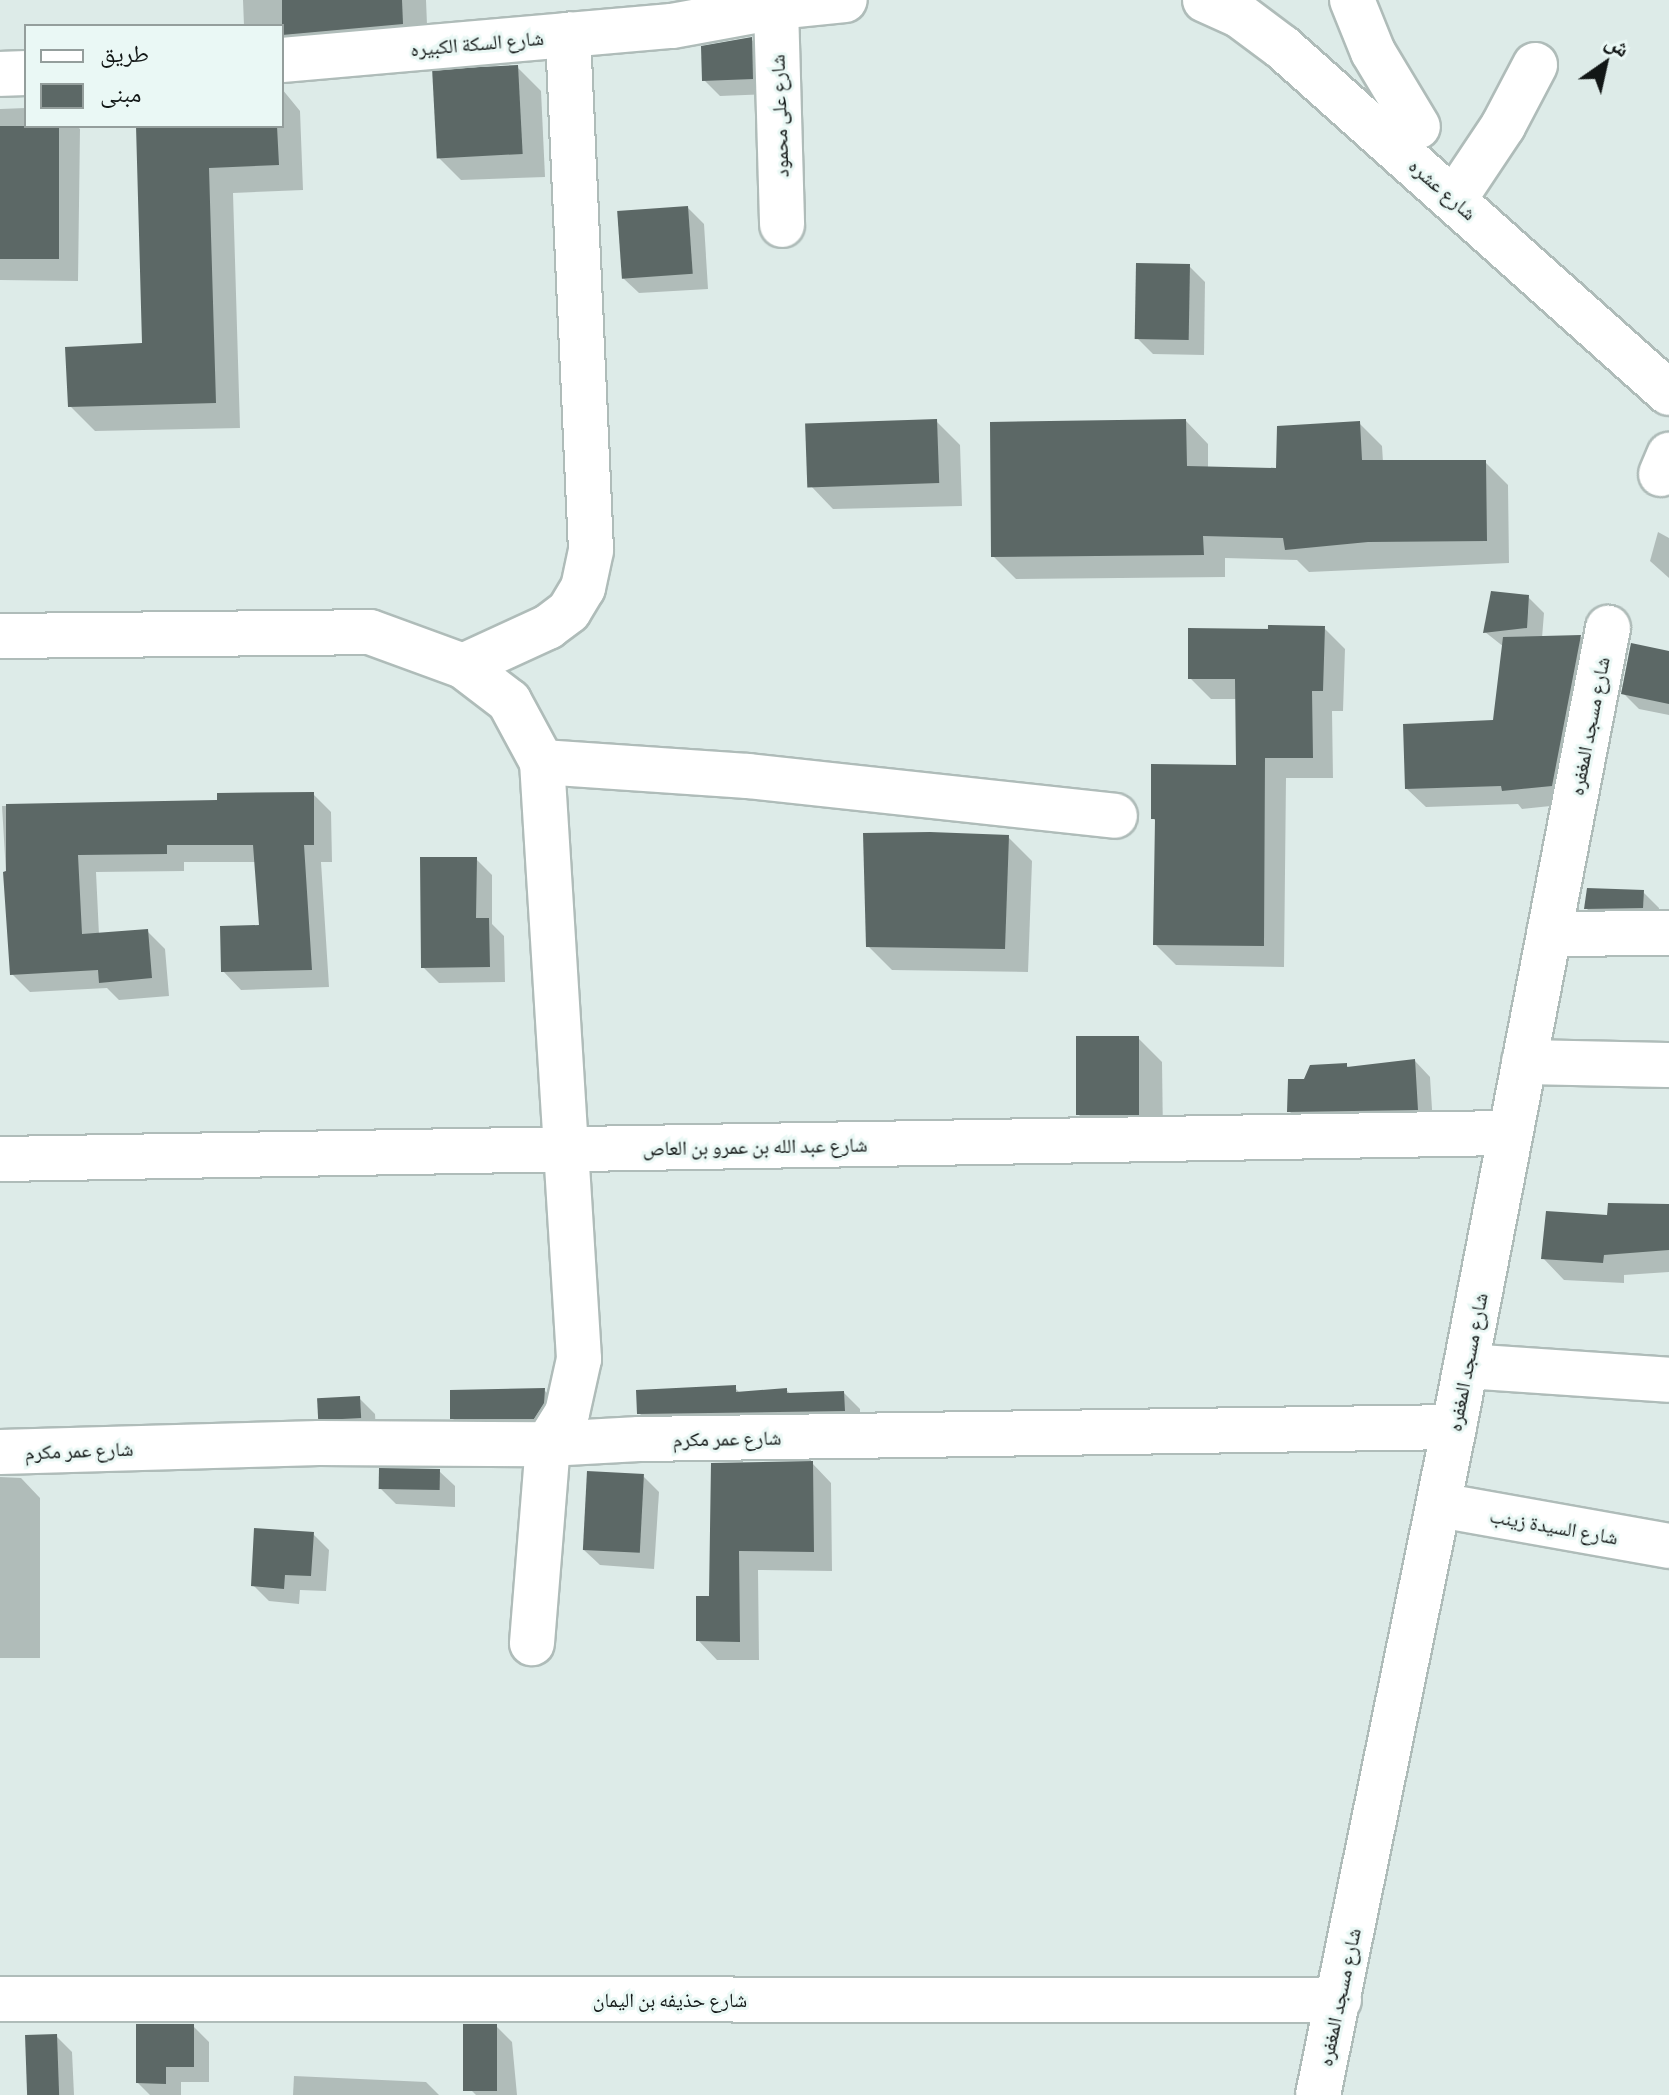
<!DOCTYPE html>
<html>
<head>
<meta charset="utf-8">
<style>
	body { margin:0 }
	#map { position:relative; width:1669px; height:2095px; overflow:hidden; background:#ddebe8; font-family:Barlow,"Noto Naskh Arabic",sans-serif }
	div>[style] { position:absolute }
	.shadow>* { inset:0; background:#0003 }
	.building>* { inset:0; background:#5c6866; transform-origin:0 0 }
	.roads { filter:drop-shadow(2px 0 #afbcb9) drop-shadow(-2px 0 #afbcb9) drop-shadow(0 2px #afbcb9) drop-shadow(0 -2px #afbcb9) }
	.minor>* { height:44px; margin:-22px; padding:0 22px; transform-origin:22px; border-radius:22px; background:#fff }
	span { translate:-50% -50%; white-space:nowrap; text-align:center; line-height:1.15; -webkit-text-stroke:6px #eaf8f5; paint-order:stroke }
	.street-label { font-size:20px; color:#121716 }
	.legend { position:absolute; left:24px; top:24px; width:260px; height:104px; box-sizing:border-box; background:#eaf8f5; border:2px solid #949e9c; margin:0; padding:10px 14px; list-style:none; font-size:24px; color:#121716 }
	.legend li { display:flex; align-items:center; gap:16px; height:40px }
	.legend b { width:40px; border:2px solid #949e9c }
	.north { position:absolute; left:1565px; top:24px; width:80px; height:80px; -webkit-text-stroke:6px #eaf8f5; paint-order:stroke; rotate:34deg; font-size:22px; font-weight:700; line-height:32px; text-align:center; color:#121716 }
	.north::after { content:''; display:block; margin:auto; width:28px; height:36px; background:#121716; clip-path:polygon(50% 0,100% 100%,50% 72%,0 100%) }
</style>
</head>
<body>
<div id="map">
	<div class="shadow">
		<i style="clip-path:polygon(243px 0,426px 0,428px 49px,284px 74px,282px 86px,282px 26px,244px 26px)"></i>
		<i style="clip-path:polygon(751px 39px,767px 55px,768px 94px,720px 96px,704px 80px)"></i>
		<i style="clip-path:polygon(517px 67px,541px 91px,545px 177px,461px 180px,437px 156px)"></i>
		<i style="clip-path:polygon(282px 89px,300px 111px,303px 190px,233px 193px,240px 428px,95px 431px,70px 406px,144px 345px,138px 126px,282px 126px)"></i>
		<i style="clip-path:polygon(26px 108px,26px 126px,77px 126px,80px 129px,78px 281px,0 280px,0 341px,0 109px)"></i>
		<i style="clip-path:polygon(688px 208px,704px 224px,708px 289px,639px 293px,623px 278px)"></i>
		<i style="clip-path:polygon(1189px 266px,1205px 282px,1204px 355px,1153px 354px,1137px 338px)"></i>
		<i style="clip-path:polygon(936px 421px,960px 445px,962px 506px,833px 509px,809px 484px)"></i>
		<i style="clip-path:polygon(1186px 421px,1208px 444px,1208px 468px,1278px 470px,1359px 423px,1382px 446px,1383px 462px,1485px 462px,1508px 485px,1509px 563px,1309px 572px,1297px 560px,1225px 558px,1225px 577px,1016px 579px,993px 556px)"></i>
		<i style="clip-path:polygon(1658px 532px,1669px 538px,1669px 578px,1650px 561px)"></i>
		<i style="clip-path:polygon(1528px 597px,1544px 613px,1542px 638px,1580px 637px,1599px 656px,1570px 804px,1522px 809px,1518px 804px,1426px 807px,1407px 789px,1495px 722px,1504px 647px,1485px 632px)"></i>
		<i style="clip-path:polygon(1324px 628px,1345px 649px,1343px 711px,1332px 711px,1333px 778px,1286px 778px,1284px 967px,1176px 965px,1155px 944px,1157px 823px,1153px 818px,1238px 767px,1237px 699px,1211px 699px,1190px 678px,1190px 630px)"></i>
		<i style="clip-path:polygon(1669px 654px,1669px 715px,1639px 709px,1623px 693px)"></i>
		<i style="clip-path:polygon(313px 794px,331px 812px,332px 862px,321px 862px,329px 987px,241px 990px,223px 971px,261px 927px,256px 862px,184px 862px,184px 871px,96px 872px,99px 935px,147px 931px,165px 949px,169px 996px,119px 1000px,107px 988px,30px 992px,12px 974px,2px 806px,219px 802px)"></i>
		<i style="clip-path:polygon(1008px 837px,1032px 861px,1028px 972px,892px 970px,868px 946px)"></i>
		<i style="clip-path:polygon(476px 859px,492px 875px,492px 924px,504px 936px,505px 982px,439px 983px,423px 967px)"></i>
		<i style="clip-path:polygon(1643px 892px,1659px 908px,1658px 923px,1602px 924px,1586px 908px)"></i>
		<i style="clip-path:polygon(1138px 1038px,1162px 1062px,1163px 1138px,1103px 1139px,1079px 1115px)"></i>
		<i style="clip-path:polygon(1415px 1061px,1430px 1077px,1433px 1125px,1305px 1127px,1289px 1111px,1306px 1081px,1346px 1065px,1349px 1068px)"></i>
		<i style="clip-path:polygon(1669px 1206px,1669px 1272px,1624px 1275px,1624px 1283px,1564px 1280px,1543px 1258px,1609px 1217px)"></i>
		<i style="clip-path:polygon(735px 1388px,741px 1394px,786px 1390px,792px 1395px,844px 1393px,860px 1409px,860px 1426px,655px 1429px,639px 1413px)"></i>
		<i style="clip-path:polygon(544px 1390px,560px 1406px,550px 1434px,468px 1434px,452px 1418px)"></i>
		<i style="clip-path:polygon(359px 1398px,375px 1414px,376px 1433px,336px 1433px,320px 1417px)"></i>
		<i style="clip-path:polygon(812px 1463px,831px 1483px,832px 1571px,758px 1570px,759px 1660px,717px 1660px,698px 1640px,711px 1598px,713px 1465px)"></i>
		<i style="clip-path:polygon(439px 1471px,455px 1486px,455px 1507px,396px 1504px,380px 1488px)"></i>
		<i style="clip-path:polygon(643px 1476px,659px 1492px,654px 1569px,600px 1565px,584px 1550px)"></i>
		<i style="clip-path:polygon(0 1477px,21px 1478px,40px 1498px,40px 1658px,0 1658px)"></i>
		<i style="clip-path:polygon(313px 1534px,329px 1550px,326px 1591px,300px 1590px,299px 1604px,269px 1601px,253px 1585px)"></i>
		<i style="clip-path:polygon(193px 2026px,209px 2042px,209px 2082px,181px 2082px,181px 2095px,150px 2095px,138px 2083px)"></i>
		<i style="clip-path:polygon(496px 2026px,512px 2042px,517px 2095px,476px 2095px,471px 2090px)"></i>
		<i style="clip-path:polygon(56px 2036px,72px 2052px,74px 2095px,29px 2095px)"></i>
		<i style="clip-path:polygon(294px 2076px,426px 2082px,439px 2095px,293px 2095px)"></i>
	</div>
	<div class="building">
		<i style="clip-path:polygon(282px 0,402px 0,403px 24px,282px 35px)"></i>
		<i style="clip-path:polygon(752px 37px,753px 79px,702px 81px,701px 46px)"></i>
		<i style="left:518px;top:65px;width:89px;height:86px;rotate:87deg"></i>
		<i style="left:0;top:126px;width:59px;height:133px"></i>
		<i style="clip-path:polygon(136px 126px,277px 126px,279px 165px,209px 168px,216px 403px,68px 407px,65px 347px,142px 343px)"></i>
		<i style="left:688px;top:206px;width:68px;height:71px;rotate:86deg"></i>
		<i style="left:1136px;top:263px;width:54px;height:76px;rotate:1deg"></i>
		<i style="left:937px;top:419px;width:64px;height:132px;rotate:88deg"></i>
		<i style="clip-path:polygon(1186px 419px,1187px 466px,1276px 468px,1277px 426px,1360px 421px,1362px 460px,1486px 460px,1487px 541px,1368px 542px,1285px 550px,1283px 538px,1203px 536px,1204px 555px,991px 557px,990px 422px)"></i>
		<i style="clip-path:polygon(1491px 591px,1529px 595px,1527px 628px,1483px 633px)"></i>
		<i style="clip-path:polygon(1268px 625px,1325px 626px,1323px 691px,1312px 691px,1313px 758px,1265px 758px,1264px 946px,1153px 945px,1155px 819px,1151px 819px,1151px 764px,1236px 765px,1235px 679px,1188px 679px,1188px 628px,1268px 629px)"></i>
		<i style="clip-path:polygon(1581px 635px,1552px 786px,1502px 791px,1501px 786px,1405px 789px,1403px 724px,1493px 720px,1503px 637px)"></i>
		<i style="clip-path:polygon(1631px 643px,1669px 651px,1669px 704px,1621px 694px)"></i>
		<i style="clip-path:polygon(314px 792px,314px 845px,304px 845px,312px 970px,221px 972px,220px 926px,259px 925px,253px 845px,167px 845px,167px 854px,78px 855px,82px 934px,148px 929px,152px 978px,99px 983px,98px 970px,10px 975px,3px 872px,6px 871px,6px 804px,217px 800px,217px 793px)"></i>
		<i style="clip-path:polygon(930px 832px,1009px 835px,1005px 949px,866px 947px,863px 833px)"></i>
		<i style="clip-path:polygon(420px 857px,477px 857px,476px 918px,489px 918px,490px 967px,421px 968px)"></i>
		<i style="clip-path:polygon(1587px 888px,1644px 890px,1643px 908px,1584px 909px)"></i>
		<i style="left:1076px;top:1036px;width:63px;height:79px"></i>
		<i style="clip-path:polygon(1415px 1059px,1418px 1110px,1287px 1112px,1288px 1079px,1304px 1079px,1310px 1065px,1347px 1063px,1347px 1067px)"></i>
		<i style="clip-path:polygon(1608px 1203px,1669px 1204px,1669px 1250px,1604px 1255px,1603px 1263px,1541px 1259px,1546px 1211px,1607px 1215px)"></i>
		<i style="clip-path:polygon(736px 1385px,736px 1392px,787px 1388px,787px 1393px,844px 1391px,845px 1411px,637px 1414px,636px 1390px)"></i>
		<i style="clip-path:polygon(545px 1388px,544px 1404px,534px 1419px,450px 1419px,450px 1390px)"></i>
		<i style="left:360px;top:1396px;width:22px;height:43px;rotate:87deg"></i>
		<i style="clip-path:polygon(813px 1461px,814px 1552px,739px 1551px,740px 1642px,696px 1641px,696px 1596px,709px 1596px,711px 1463px)"></i>
		<i style="left:379px;top:1468px;width:61px;height:21px;rotate:1deg"></i>
		<i style="left:587px;top:1471px;width:57px;height:79px;rotate:3deg"></i>
		<i style="clip-path:polygon(254px 1528px,314px 1532px,311px 1576px,285px 1575px,284px 1589px,251px 1586px)"></i>
		<i style="clip-path:polygon(136px 2024px,194px 2024px,194px 2067px,166px 2067px,166px 2084px,136px 2083px)"></i>
		<i style="left:463px;top:2024px;width:34px;height:67px"></i>
		<i style="left:57px;top:2034px;width:61px;height:32px;rotate:88deg"></i>
	</div>
	<div class="roads">
		<div class="minor">
			<i style="left:1205px;top:0;width:37px;rotate:24deg"></i>
			<i style="left:1239px;top:15px;width:54px;rotate:36.7deg"></i>
			<i style="left:1282px;top:47px;width:519px;rotate:41.8deg"></i>
			<i style="left:1352px;top:0;width:56px;rotate:68deg"></i>
			<i style="left:1373px;top:52px;width:87px;rotate:59deg"></i>
			<i style="left:776px;top:7px;width:218px;rotate:88.4deg"></i>
			<i style="left:282px;top:60px;width:391px;rotate:-5deg"></i>
			<i style="left:672px;top:26px;width:106px;rotate:-10.4deg"></i>
			<i style="left:776px;top:7px;width:69px;rotate:-5.8deg"></i>
			<i style="left:0;top:74px;width:26px;rotate:-2deg"></i>
			<i style="left:1455px;top:198px;width:87px;rotate:-56.3deg"></i>
			<i style="left:1503px;top:126px;width:69px;rotate:-62.3deg"></i>
			<i style="left:1661px;top:474px;width:21px;rotate:-67deg"></i>
			<i style="left:0;top:636px;width:370px;rotate:-0.6deg"></i>
			<i style="left:370px;top:632px;width:99px;rotate:20.1deg"></i>
			<i style="left:463px;top:666px;width:58px;rotate:37.3deg"></i>
			<i style="left:509px;top:701px;width:69px;rotate:61.6deg"></i>
			<i style="left:542px;top:762px;width:598px;rotate:86.45deg"></i>
			<i style="left:579px;top:1359px;width:55px;rotate:102.5deg"></i>
			<i style="left:567px;top:1413px;width:36px;rotate:122deg"></i>
			<i style="left:548px;top:1444px;width:200px;rotate:94.6deg"></i>
			<i style="left:463px;top:666px;width:94px;rotate:-24.6deg"></i>
			<i style="left:548px;top:627px;width:26px;rotate:-37deg"></i>
			<i style="left:569px;top:611px;width:27px;rotate:-59deg"></i>
			<i style="left:583px;top:588px;width:39px;rotate:-78deg"></i>
			<i style="left:591px;top:550px;width:516px;rotate:-92.56deg"></i>
			<i style="left:542px;top:762px;width:206px;rotate:3.9deg"></i>
			<i style="left:748px;top:776px;width:369px;rotate:6.2deg"></i>
			<i style="left:1549px;top:934px;width:120px;rotate:-0.5deg"></i>
			<i style="left:1524px;top:1062px;width:145px;rotate:1.2deg"></i>
			<i style="left:0;top:1159px;width:1510px;rotate:-0.99deg"></i>
			<i style="left:1466px;top:1366px;width:203px;rotate:3.9deg"></i>
			<i style="left:0;top:1452px;width:319px;rotate:-1.6deg"></i>
			<i style="left:319px;top:1443px;width:229px;rotate:0.3deg"></i>
			<i style="left:548px;top:1444px;width:91px;rotate:-3.1deg"></i>
			<i style="left:639px;top:1439px;width:815px;rotate:-0.84deg"></i>
			<i style="left:1439px;top:1505px;width:234px;rotate:10.1deg"></i>
			<i style="left:0;top:1999px;width:1339px;rotate:0.04deg"></i>
			<i style="left:1318px;top:2095px;width:682px;rotate:-78.49deg"></i>
			<i style="left:1454px;top:1427px;width:814px;rotate:-79.09deg"></i>
		</div>
	</div>
	<div class="street-label">
		<span style="left:477px;top:43px;rotate:-5deg">شارع السكة الكبيره</span>
		<span style="left:779px;top:116px;rotate:-92deg">شارع على محمود</span>
		<span style="left:1443px;top:189px;rotate:41deg">شارع عشره</span>
		<span style="left:1589px;top:726px;rotate:-79deg">شارع مسجد المغفره</span>
		<span style="left:755px;top:1146px;rotate:-1deg">شارع عبد الله بن عمرو بن العاص</span>
		<span style="left:1467px;top:1362px;rotate:-79deg">شارع مسجد المغفره</span>
		<span style="left:727px;top:1438px;rotate:-1deg">شارع عمر مكرم</span>
		<span style="left:79px;top:1450px;rotate:-2deg">شارع عمر مكرم</span>
		<span style="left:1554px;top:1526px;rotate:10deg">شارع السيدة زينب</span>
		<span style="left:1339px;top:1997px;rotate:-78deg">شارع مسجد المغفره</span>
		<span style="left:670px;top:1999px">شارع حذيفه بن اليمان</span>
	</div>
	<ul class="legend">
	<li><b style="height:10px;background:#fff"></b>طريق</li>
	<li><b style="height:22px;background:#5c6866"></b>مبنى</li>
	</ul>
	<div class="north">ش</div>
</div>
</body>
</html>
